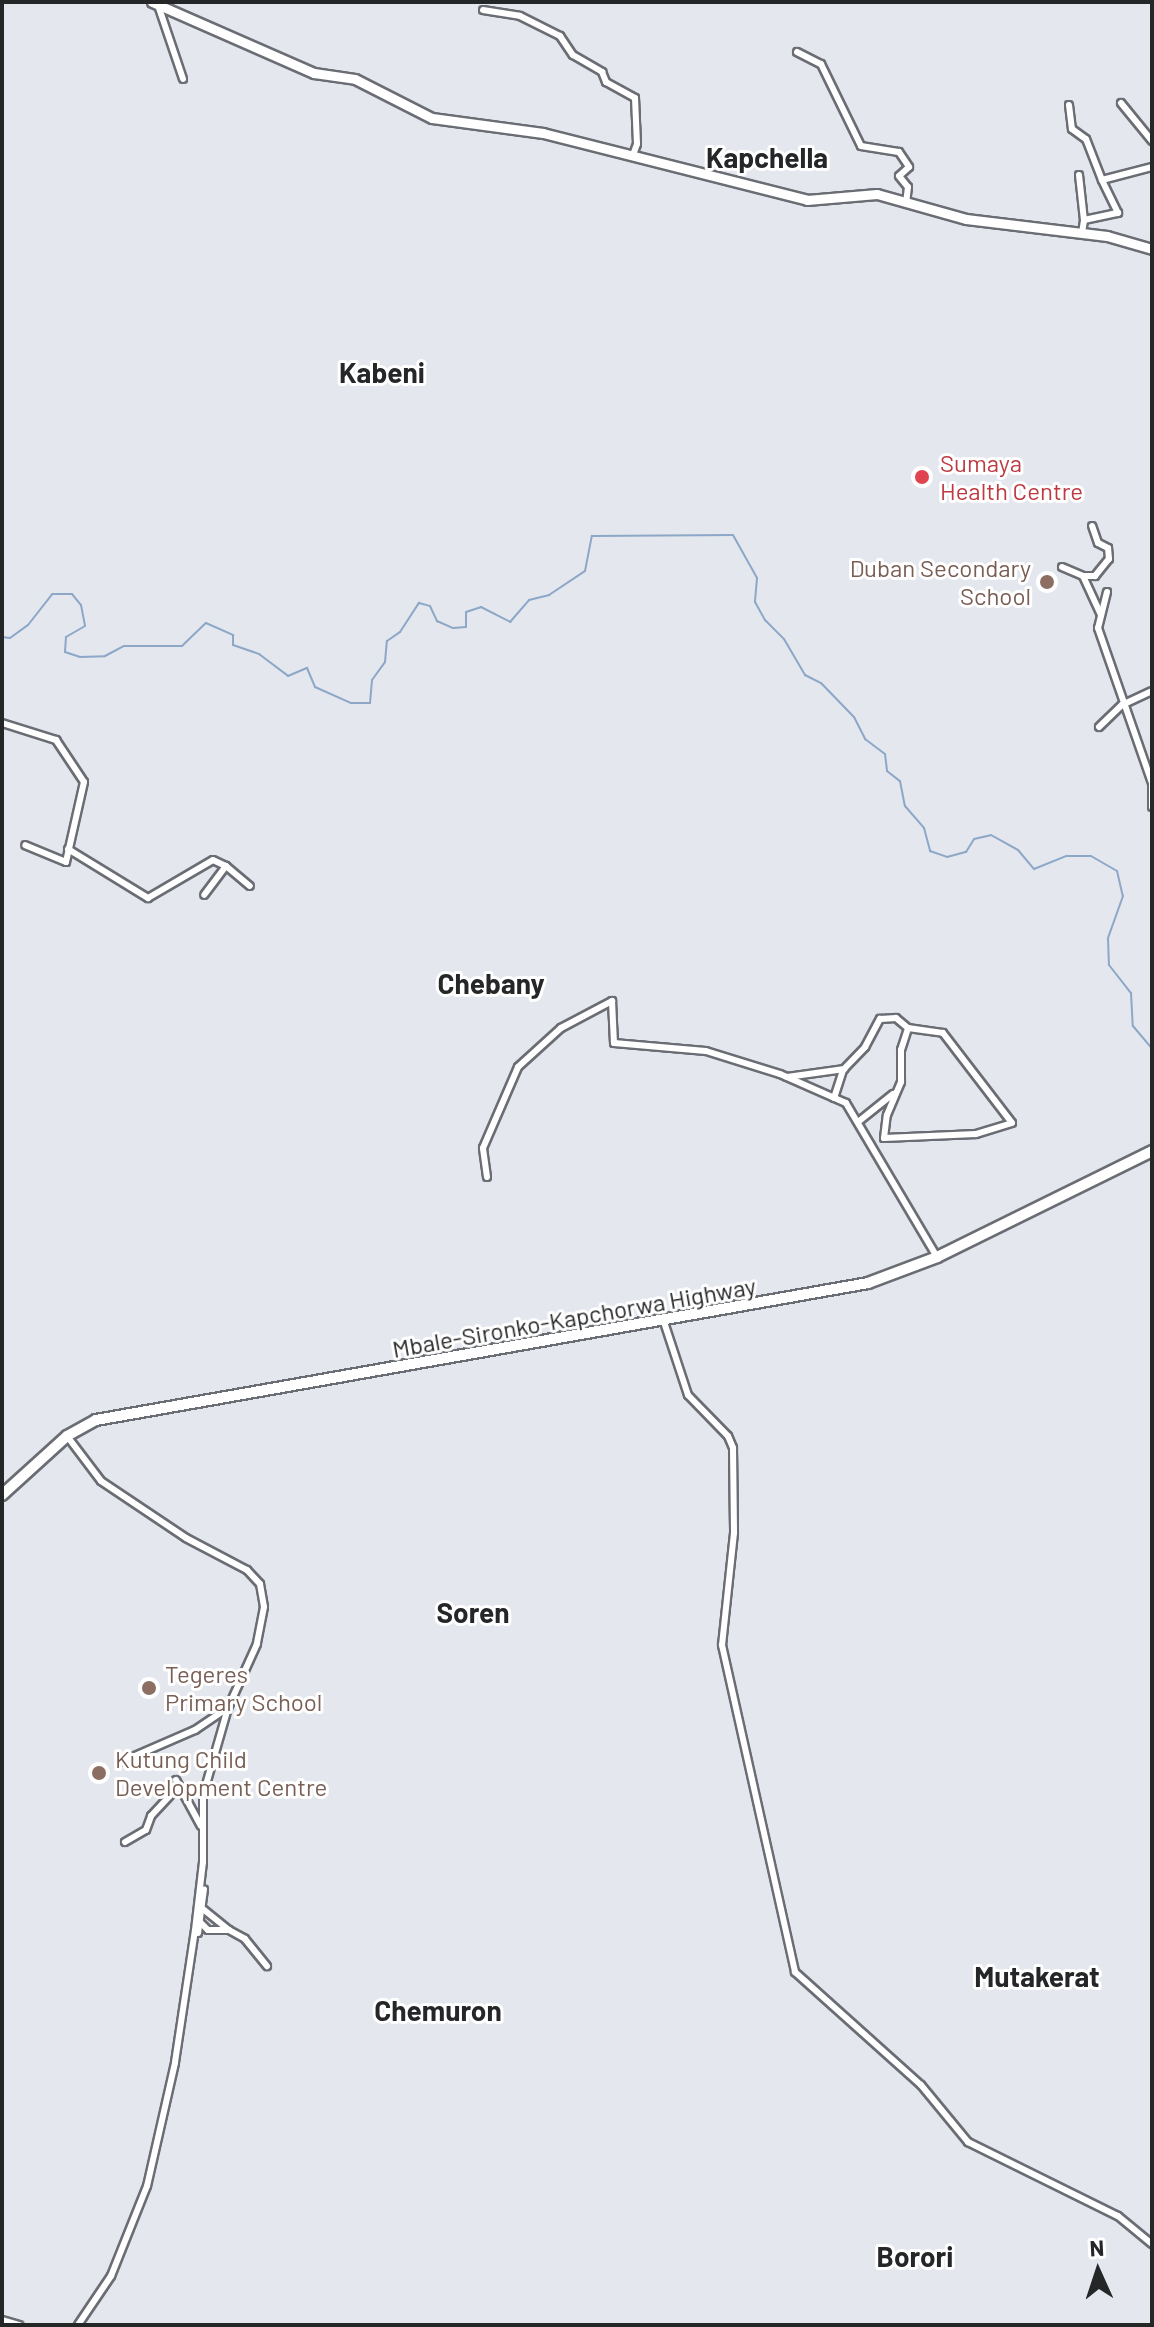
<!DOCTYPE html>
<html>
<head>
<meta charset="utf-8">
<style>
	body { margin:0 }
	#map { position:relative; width:1154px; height:2327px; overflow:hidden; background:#e4e7ee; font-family:Barlow,sans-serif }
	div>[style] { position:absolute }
	.stream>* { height:2px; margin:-1px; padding:0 1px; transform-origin:1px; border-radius:1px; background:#8da7c7 }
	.roads { filter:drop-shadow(2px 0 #6a6d73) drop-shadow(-2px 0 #6a6d73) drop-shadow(0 2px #6a6d73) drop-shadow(0 -2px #6a6d73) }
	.street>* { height:6px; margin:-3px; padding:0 3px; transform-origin:3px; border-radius:3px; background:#fff }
	.secondary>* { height:9px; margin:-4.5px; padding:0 4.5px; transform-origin:4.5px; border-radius:4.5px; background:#fff }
	.primary>* { height:10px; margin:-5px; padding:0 5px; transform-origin:5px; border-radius:5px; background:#fff }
	.dots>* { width:22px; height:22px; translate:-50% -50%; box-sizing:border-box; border:4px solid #fff; border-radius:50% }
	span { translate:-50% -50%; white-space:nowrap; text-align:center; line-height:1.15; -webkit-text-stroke:6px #fff; paint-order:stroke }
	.health-label { font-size:24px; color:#be3a42 }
	.left { translate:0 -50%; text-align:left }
	.education-label { font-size:24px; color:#785e54 }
	.right { translate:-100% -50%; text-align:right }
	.street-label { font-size:24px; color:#252628 }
	.quarter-label { font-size:28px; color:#252628; font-weight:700 }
	.frame { position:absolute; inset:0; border:4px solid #252628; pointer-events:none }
	.north { position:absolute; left:1058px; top:2231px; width:80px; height:80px; -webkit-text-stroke:6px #fff; paint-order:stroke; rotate:357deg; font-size:22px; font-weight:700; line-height:32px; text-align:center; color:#252628 }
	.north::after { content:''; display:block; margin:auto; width:28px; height:36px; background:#252628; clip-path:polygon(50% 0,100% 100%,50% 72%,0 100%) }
</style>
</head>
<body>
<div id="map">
	<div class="stream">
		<i style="left:2px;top:637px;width:8px;rotate:7deg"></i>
		<i style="left:10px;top:638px;width:22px;rotate:-36deg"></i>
		<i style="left:28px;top:625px;width:39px;rotate:-52deg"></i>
		<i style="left:52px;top:594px;width:20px"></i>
		<i style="left:72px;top:594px;width:14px;rotate:51deg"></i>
		<i style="left:81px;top:605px;width:21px;rotate:79deg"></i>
		<i style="left:85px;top:626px;width:22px;rotate:150deg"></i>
		<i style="left:66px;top:637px;width:15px;rotate:94deg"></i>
		<i style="left:65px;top:652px;width:16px;rotate:18deg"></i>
		<i style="left:80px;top:657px;width:25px;rotate:-2deg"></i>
		<i style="left:105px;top:656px;width:21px;rotate:-28deg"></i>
		<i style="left:124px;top:646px;width:58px"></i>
		<i style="left:182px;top:646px;width:33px;rotate:-44deg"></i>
		<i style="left:206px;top:623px;width:30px;rotate:24deg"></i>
		<i style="left:233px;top:635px;width:10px;rotate:90deg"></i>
		<i style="left:233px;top:645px;width:28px;rotate:19deg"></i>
		<i style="left:259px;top:654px;width:36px;rotate:37deg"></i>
		<i style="left:288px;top:676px;width:21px;rotate:-23deg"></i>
		<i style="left:307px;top:668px;width:21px;rotate:67deg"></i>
		<i style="left:315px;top:687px;width:39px;rotate:24deg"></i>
		<i style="left:351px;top:703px;width:19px"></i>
		<i style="left:370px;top:703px;width:23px;rotate:-85deg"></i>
		<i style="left:372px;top:680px;width:22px;rotate:-54deg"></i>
		<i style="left:385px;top:662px;width:21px;rotate:-85deg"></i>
		<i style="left:387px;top:641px;width:16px;rotate:-35deg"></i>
		<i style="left:400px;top:632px;width:35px;rotate:-57deg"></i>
		<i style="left:419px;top:603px;width:11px;rotate:15deg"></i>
		<i style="left:430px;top:606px;width:17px;rotate:65deg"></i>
		<i style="left:437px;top:621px;width:17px;rotate:24deg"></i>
		<i style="left:453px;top:628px;width:13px;rotate:-4deg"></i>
		<i style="left:466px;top:627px;width:15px;rotate:-90deg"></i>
		<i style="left:466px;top:612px;width:16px;rotate:-18deg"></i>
		<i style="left:481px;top:607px;width:33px;rotate:27deg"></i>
		<i style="left:510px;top:622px;width:29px;rotate:-49deg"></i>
		<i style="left:529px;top:600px;width:21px;rotate:-14deg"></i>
		<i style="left:549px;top:595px;width:43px;rotate:-33.7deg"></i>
		<i style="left:585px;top:571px;width:36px;rotate:-79deg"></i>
		<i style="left:592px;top:536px;width:141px;rotate:-0.4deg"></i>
		<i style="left:733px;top:535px;width:49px;rotate:60.8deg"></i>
		<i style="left:757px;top:578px;width:24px;rotate:95deg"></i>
		<i style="left:755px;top:602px;width:21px;rotate:61deg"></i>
		<i style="left:765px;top:620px;width:27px;rotate:45deg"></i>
		<i style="left:784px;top:639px;width:42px;rotate:59.7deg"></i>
		<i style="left:805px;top:675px;width:18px;rotate:27deg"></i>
		<i style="left:821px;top:683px;width:47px;rotate:45.9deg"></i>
		<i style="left:854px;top:717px;width:25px;rotate:63deg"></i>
		<i style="left:865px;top:739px;width:25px;rotate:37deg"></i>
		<i style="left:885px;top:754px;width:17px;rotate:83deg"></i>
		<i style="left:887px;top:771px;width:16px;rotate:38deg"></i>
		<i style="left:900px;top:781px;width:25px;rotate:79deg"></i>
		<i style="left:905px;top:806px;width:29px;rotate:49deg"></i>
		<i style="left:924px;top:828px;width:24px;rotate:75deg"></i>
		<i style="left:930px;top:851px;width:18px;rotate:19deg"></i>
		<i style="left:947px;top:857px;width:20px;rotate:-15deg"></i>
		<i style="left:966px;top:852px;width:15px;rotate:-58deg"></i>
		<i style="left:974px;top:839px;width:17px;rotate:-13deg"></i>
		<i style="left:991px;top:835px;width:31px;rotate:29deg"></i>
		<i style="left:1018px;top:850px;width:25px;rotate:50deg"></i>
		<i style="left:1034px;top:869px;width:35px;rotate:-22deg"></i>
		<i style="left:1067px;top:856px;width:24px"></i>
		<i style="left:1091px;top:856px;width:30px;rotate:30deg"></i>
		<i style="left:1117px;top:871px;width:26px;rotate:77deg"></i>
		<i style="left:1123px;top:896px;width:45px;rotate:109.7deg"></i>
		<i style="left:1108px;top:938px;width:27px;rotate:88deg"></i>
		<i style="left:1109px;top:965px;width:36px;rotate:52deg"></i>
		<i style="left:1131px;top:993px;width:33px;rotate:87deg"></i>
		<i style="left:1133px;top:1026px;width:30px;rotate:50deg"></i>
	</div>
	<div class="roads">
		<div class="street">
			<i style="left:158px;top:5px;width:78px;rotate:71.3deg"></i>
			<i style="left:483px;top:10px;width:37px;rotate:9deg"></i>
			<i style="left:520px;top:16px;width:45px;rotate:26.6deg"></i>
			<i style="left:560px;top:36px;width:23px;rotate:56deg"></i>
			<i style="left:573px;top:55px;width:34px;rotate:30deg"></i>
			<i style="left:602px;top:72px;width:11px;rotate:68deg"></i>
			<i style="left:606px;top:82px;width:33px;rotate:29deg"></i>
			<i style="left:635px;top:98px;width:46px;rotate:87.5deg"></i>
			<i style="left:637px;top:144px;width:12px;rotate:110deg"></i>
			<i style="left:797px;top:52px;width:27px;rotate:27deg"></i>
			<i style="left:821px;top:64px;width:91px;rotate:64deg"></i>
			<i style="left:861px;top:146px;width:38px;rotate:9deg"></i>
			<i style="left:899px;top:152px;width:18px;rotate:56deg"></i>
			<i style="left:909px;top:167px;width:13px;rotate:138deg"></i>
			<i style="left:899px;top:176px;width:14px;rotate:51deg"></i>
			<i style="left:908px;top:187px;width:16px;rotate:97deg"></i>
			<i style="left:1121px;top:103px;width:49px;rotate:50.8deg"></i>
			<i style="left:1069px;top:105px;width:24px;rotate:83deg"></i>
			<i style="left:1072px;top:129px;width:17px;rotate:36deg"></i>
			<i style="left:1086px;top:139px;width:44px;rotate:68.7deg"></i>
			<i style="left:1079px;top:175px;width:45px;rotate:83.7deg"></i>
			<i style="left:1082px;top:233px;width:13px;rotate:-81deg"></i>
			<i style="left:1084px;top:220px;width:35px;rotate:-12deg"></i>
			<i style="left:1118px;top:213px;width:37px;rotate:-116deg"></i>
			<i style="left:1102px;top:180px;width:52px;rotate:-14.6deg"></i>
			<i style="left:1062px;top:567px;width:23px;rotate:23deg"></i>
			<i style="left:1083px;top:576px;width:43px;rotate:65.2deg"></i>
			<i style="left:1083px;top:576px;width:12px"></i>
			<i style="left:1095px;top:576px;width:22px;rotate:-51deg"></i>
			<i style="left:1109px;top:559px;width:11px;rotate:-95deg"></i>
			<i style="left:1108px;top:548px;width:11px;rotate:-153deg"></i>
			<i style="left:1098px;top:543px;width:18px;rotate:-109deg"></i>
			<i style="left:1107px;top:592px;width:37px;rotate:104deg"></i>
			<i style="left:1098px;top:628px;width:164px;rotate:70.8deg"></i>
			<i style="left:2px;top:723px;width:57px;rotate:17.5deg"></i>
			<i style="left:56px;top:740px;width:50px;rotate:56.3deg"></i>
			<i style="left:84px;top:782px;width:82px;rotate:102.7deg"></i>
			<i style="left:66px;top:862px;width:44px;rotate:-157.5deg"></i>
			<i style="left:1099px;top:727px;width:32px;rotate:-44deg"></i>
			<i style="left:1122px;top:705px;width:33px;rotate:-25deg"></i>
			<i style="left:1152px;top:785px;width:22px;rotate:90deg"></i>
			<i style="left:68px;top:849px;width:94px;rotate:31.5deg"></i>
			<i style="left:148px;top:898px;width:75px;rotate:-30.3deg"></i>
			<i style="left:213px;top:860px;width:14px;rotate:25deg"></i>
			<i style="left:226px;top:866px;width:36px;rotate:127deg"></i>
			<i style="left:226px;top:866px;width:31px;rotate:40deg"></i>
			<i style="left:787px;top:1077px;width:58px;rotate:-8deg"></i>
			<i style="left:834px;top:1098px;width:29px;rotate:-72deg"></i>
			<i style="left:843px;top:1070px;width:32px;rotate:-46deg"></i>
			<i style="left:865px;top:1047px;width:32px;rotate:-62deg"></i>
			<i style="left:880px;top:1019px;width:16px;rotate:-4deg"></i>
			<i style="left:896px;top:1018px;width:16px;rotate:40deg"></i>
			<i style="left:908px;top:1028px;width:35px;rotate:8deg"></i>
			<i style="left:943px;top:1033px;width:113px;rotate:52.5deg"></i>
			<i style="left:1012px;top:1123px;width:38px;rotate:163deg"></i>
			<i style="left:976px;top:1134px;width:92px;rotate:177.5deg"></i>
			<i style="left:884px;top:1138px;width:23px;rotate:-83deg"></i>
			<i style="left:887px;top:1115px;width:36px;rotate:-67deg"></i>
			<i style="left:901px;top:1082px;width:32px;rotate:-90deg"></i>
			<i style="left:901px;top:1050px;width:23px;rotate:-72deg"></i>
			<i style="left:858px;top:1122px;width:45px;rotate:-38.7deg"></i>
			<i style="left:487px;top:1177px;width:29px;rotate:-98deg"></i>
			<i style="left:483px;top:1148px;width:88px;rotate:-66.6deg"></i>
			<i style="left:518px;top:1067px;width:58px;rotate:-42.2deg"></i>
			<i style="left:561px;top:1028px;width:58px;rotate:-27.9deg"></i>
			<i style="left:612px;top:1001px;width:42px;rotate:87.3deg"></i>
			<i style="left:614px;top:1043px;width:92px;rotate:5deg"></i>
			<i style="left:706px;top:1051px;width:77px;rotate:17.3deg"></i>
			<i style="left:780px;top:1074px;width:72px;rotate:23.7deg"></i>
			<i style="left:846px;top:1103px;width:179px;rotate:59.4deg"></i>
			<i style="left:664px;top:1322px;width:77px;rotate:71.8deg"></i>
			<i style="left:688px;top:1395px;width:57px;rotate:45.7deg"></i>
			<i style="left:728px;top:1436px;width:13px;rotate:67deg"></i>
			<i style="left:733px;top:1448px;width:85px;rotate:89.3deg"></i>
			<i style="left:734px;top:1533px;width:113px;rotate:96.1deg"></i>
			<i style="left:722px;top:1645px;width:335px;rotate:77.4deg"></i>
			<i style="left:795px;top:1972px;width:169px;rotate:41.9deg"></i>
			<i style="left:921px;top:2085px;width:74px;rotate:50.5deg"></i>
			<i style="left:968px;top:2142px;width:167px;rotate:26.3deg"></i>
			<i style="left:1118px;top:2216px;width:44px;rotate:39.5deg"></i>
			<i style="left:67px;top:1436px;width:56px;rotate:52.9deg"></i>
			<i style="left:101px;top:1481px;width:102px;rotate:33.8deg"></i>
			<i style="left:186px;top:1538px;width:69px;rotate:27.7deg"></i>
			<i style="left:247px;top:1570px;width:19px;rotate:47deg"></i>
			<i style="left:260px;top:1584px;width:23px;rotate:80deg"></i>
			<i style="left:264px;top:1607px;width:38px;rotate:101deg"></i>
			<i style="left:257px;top:1644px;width:70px;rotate:114.4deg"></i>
			<i style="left:228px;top:1708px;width:91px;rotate:106deg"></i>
			<i style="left:203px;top:1795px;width:67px;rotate:90deg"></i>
			<i style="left:203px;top:1862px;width:68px;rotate:96.7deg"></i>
			<i style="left:195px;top:1930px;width:134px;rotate:98.6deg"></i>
			<i style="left:175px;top:2063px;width:126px;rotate:102.8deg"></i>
			<i style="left:147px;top:2186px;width:97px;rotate:111.8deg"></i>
			<i style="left:111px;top:2276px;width:59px;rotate:124deg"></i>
			<i style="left:121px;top:1762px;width:81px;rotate:-23.4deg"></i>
			<i style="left:195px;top:1730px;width:40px;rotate:-34deg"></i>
			<i style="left:176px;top:1780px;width:52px;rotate:61.5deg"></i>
			<i style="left:125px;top:1842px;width:24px;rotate:-30deg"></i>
			<i style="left:146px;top:1830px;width:15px;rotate:-70deg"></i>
			<i style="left:151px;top:1816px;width:41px;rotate:-47deg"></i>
			<i style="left:203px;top:1909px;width:33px;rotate:39deg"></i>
			<i style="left:200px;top:1922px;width:11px;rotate:45deg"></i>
			<i style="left:208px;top:1930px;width:21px"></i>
			<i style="left:229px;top:1930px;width:18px;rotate:29deg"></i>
			<i style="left:245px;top:1939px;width:35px;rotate:51deg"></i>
			<i style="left:198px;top:1933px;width:44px;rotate:-82.2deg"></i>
			<i style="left:2px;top:2320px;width:18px;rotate:16deg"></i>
		</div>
		<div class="secondary">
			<i style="left:152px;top:2px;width:177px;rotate:23.7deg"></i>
			<i style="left:314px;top:73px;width:41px;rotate:8.3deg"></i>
			<i style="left:355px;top:79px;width:86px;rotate:26.9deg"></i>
			<i style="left:432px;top:118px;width:112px;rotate:7.7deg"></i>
			<i style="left:543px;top:133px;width:272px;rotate:14.2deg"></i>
			<i style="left:807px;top:200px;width:70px;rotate:-4.9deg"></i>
			<i style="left:877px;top:194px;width:92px;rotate:15.7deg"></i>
			<i style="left:966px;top:219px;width:142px;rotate:6.9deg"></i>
			<i style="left:1107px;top:236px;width:47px;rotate:16.1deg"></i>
		</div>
		<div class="primary">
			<i style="left:2px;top:1495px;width:88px;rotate:-42.2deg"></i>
			<i style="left:67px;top:1436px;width:33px;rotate:-29deg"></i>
			<i style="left:96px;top:1420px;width:784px;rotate:-10.06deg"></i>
			<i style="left:868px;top:1283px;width:74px;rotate:-20.6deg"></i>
			<i style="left:937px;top:1257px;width:240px;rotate:-26.2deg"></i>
		</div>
	</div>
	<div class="dots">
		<i style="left:922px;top:477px;background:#e0444e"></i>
		<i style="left:1047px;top:582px;background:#8d6e63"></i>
		<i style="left:149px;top:1688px;background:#8d6e63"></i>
		<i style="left:99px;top:1773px;background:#8d6e63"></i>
	</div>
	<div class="health-label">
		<span class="left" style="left:940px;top:477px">Sumaya<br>Health Centre</span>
	</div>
	<div class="education-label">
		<span class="right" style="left:1031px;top:582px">Duban Secondary<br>School</span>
		<span class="left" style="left:165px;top:1688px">Tegeres<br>Primary School</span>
		<span class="left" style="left:115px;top:1773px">Kutung Child<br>Development Centre</span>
	</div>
	<div class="street-label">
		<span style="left:574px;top:1317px;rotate:-10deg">Mbale-Sironko-Kapchorwa Highway</span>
	</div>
	<div class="quarter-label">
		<span style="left:767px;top:157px">Kapchella</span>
		<span style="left:382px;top:372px">Kabeni</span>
		<span style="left:491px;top:983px">Chebany</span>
		<span style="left:473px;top:1612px">Soren</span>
		<span style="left:1037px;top:1976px">Mutakerat</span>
		<span style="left:438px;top:2010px">Chemuron</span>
		<span style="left:915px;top:2256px">Borori</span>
	</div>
	<div class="frame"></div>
	<div class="north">N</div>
</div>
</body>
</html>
